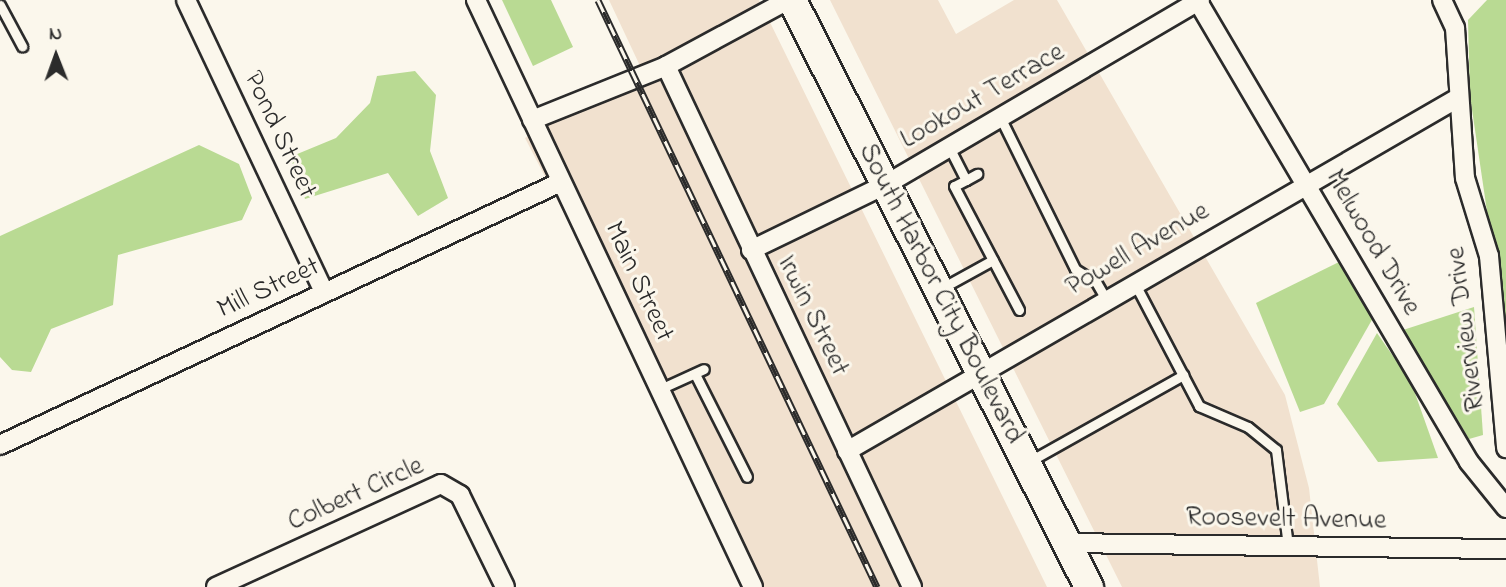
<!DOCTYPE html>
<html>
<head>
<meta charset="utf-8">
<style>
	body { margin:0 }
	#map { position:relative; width:1506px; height:587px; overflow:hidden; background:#fbf7ec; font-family:"Indie Flower",sans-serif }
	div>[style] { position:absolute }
	.built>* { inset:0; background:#f1e1cf }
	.green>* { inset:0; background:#b9da93 }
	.roads { filter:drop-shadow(2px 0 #2b2b2b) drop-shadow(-2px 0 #2b2b2b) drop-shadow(0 2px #2b2b2b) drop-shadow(0 -2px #2b2b2b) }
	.service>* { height:9px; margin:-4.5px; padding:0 4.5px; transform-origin:4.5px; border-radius:4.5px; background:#fbf7ec }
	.minor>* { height:18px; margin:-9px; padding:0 9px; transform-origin:9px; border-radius:9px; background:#fbf7ec }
	.primary>* { height:28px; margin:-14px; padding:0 14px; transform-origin:14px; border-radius:14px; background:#fbf7ec }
	.rail>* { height:7px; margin-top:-3.5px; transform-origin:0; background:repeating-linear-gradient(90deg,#fbf7ec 0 13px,#2b2b2b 0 26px); box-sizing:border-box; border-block:2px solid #2b2b2b }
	span { translate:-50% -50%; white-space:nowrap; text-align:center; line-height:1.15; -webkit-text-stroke:6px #fbf7ec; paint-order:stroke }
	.street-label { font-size:28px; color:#2b2b2b }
	.north { position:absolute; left:21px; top:21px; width:70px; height:70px; -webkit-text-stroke:5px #fbf7ec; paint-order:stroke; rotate:359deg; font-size:19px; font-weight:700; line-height:28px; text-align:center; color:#2b2b2b }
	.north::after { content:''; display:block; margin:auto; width:24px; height:32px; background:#2b2b2b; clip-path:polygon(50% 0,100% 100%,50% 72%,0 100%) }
</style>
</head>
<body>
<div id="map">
	<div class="built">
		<i style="clip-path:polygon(609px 0,759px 0,1047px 587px,758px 587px,525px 138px,641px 68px)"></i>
		<i style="clip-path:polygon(830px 0,938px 0,956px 34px,1014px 0,1057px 0,1285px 395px,1309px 488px,1320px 587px,1122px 587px)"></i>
	</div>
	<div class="green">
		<i style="clip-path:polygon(502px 0,551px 0,573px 47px,533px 66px)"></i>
		<i style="clip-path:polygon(1487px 0,1506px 0,1506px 340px,1470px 96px,1468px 20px)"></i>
		<i style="clip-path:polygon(415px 71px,436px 95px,430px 151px,448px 198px,418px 216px,388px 173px,305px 199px,290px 157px,336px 138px,370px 103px,377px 76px)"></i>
		<i style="clip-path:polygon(199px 145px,239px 164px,252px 198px,242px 220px,118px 255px,113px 305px,51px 329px,31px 372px,12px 370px,0 357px,0 236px)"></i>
		<i style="clip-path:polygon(1341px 261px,1373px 318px,1324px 404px,1300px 412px,1256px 303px)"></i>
		<i style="clip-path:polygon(1474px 307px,1483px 435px,1469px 439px,1403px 330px)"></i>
		<i style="clip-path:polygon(1377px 333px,1411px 382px,1438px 458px,1378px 462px,1337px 404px)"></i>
	</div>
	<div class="roads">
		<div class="service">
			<i style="left:0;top:5px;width:47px;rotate:61.8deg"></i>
			<i style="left:1000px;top:117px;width:169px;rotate:63.7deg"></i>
			<i style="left:1075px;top:269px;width:25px;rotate:32deg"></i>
			<i style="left:1096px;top:282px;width:20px;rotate:60deg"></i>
			<i style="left:949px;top:147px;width:37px;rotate:63deg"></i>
			<i style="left:966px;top:180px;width:13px;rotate:153deg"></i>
			<i style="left:954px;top:186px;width:140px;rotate:62.3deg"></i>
			<i style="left:966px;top:180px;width:13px;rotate:-29deg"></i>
			<i style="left:1135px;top:284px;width:138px;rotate:62.3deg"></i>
			<i style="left:1199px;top:406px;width:53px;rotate:23.2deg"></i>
			<i style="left:1248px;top:427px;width:36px;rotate:39deg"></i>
			<i style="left:1276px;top:450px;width:97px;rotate:82.9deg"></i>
			<i style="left:942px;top:288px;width:58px;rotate:-28.8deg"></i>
			<i style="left:695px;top:374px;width:115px;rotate:63.2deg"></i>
			<i style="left:660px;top:389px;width:48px;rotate:-24.4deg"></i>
			<i style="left:1030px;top:461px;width:176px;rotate:-29.3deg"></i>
		</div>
		<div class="minor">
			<i style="left:186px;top:0;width:323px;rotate:64.7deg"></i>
			<i style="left:476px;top:0;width:649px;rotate:64.74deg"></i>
			<i style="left:1197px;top:0;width:536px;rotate:59.51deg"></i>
			<i style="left:1469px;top:462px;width:59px;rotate:51.2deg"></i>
			<i style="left:1442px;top:0;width:31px;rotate:65deg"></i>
			<i style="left:1455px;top:28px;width:150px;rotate:86.2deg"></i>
			<i style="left:1465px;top:178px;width:82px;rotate:72.9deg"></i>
			<i style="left:1489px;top:256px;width:193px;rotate:84.9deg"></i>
			<i style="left:666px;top:66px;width:576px;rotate:64.72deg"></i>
			<i style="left:532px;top:120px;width:144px;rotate:-21.9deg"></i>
			<i style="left:666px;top:66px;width:139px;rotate:-28.4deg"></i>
			<i style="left:751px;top:250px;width:149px;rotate:-25.9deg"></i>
			<i style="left:885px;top:185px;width:365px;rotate:-30.4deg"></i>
			<i style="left:0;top:445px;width:620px;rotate:-25.12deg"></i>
			<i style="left:847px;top:451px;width:706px;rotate:-30.02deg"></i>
			<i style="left:1066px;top:543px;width:440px;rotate:0.8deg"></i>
			<i style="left:216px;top:587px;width:247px;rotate:-24.6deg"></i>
			<i style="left:441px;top:484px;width:22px;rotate:30deg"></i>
			<i style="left:460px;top:495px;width:102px;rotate:63.9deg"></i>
		</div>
		<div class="primary">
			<i style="left:792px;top:0;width:658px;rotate:63.16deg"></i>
		</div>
	</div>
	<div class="rail">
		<i style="left:598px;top:0;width:650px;rotate:64.58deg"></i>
	</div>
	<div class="street-label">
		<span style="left:983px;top:97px;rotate:-30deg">Lookout Terrace</span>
		<span style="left:279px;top:135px;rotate:65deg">Pond Street</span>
		<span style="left:1372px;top:243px;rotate:60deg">Melwood Drive</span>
		<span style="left:1138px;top:250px;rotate:-30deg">Powell Avenue</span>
		<span style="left:638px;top:282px;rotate:65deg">Main Street</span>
		<span style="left:269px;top:289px;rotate:-25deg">Mill Street</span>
		<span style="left:940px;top:294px;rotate:63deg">South Harbor City Boulevard</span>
		<span style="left:812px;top:316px;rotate:64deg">Irwin Street</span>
		<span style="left:1467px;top:329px;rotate:-97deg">Riverview Drive</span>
		<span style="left:356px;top:495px;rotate:-24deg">Colbert Circle</span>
		<span style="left:1286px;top:520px;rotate:1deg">Roosevelt Avenue</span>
	</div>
	<div class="north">N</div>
</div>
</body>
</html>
